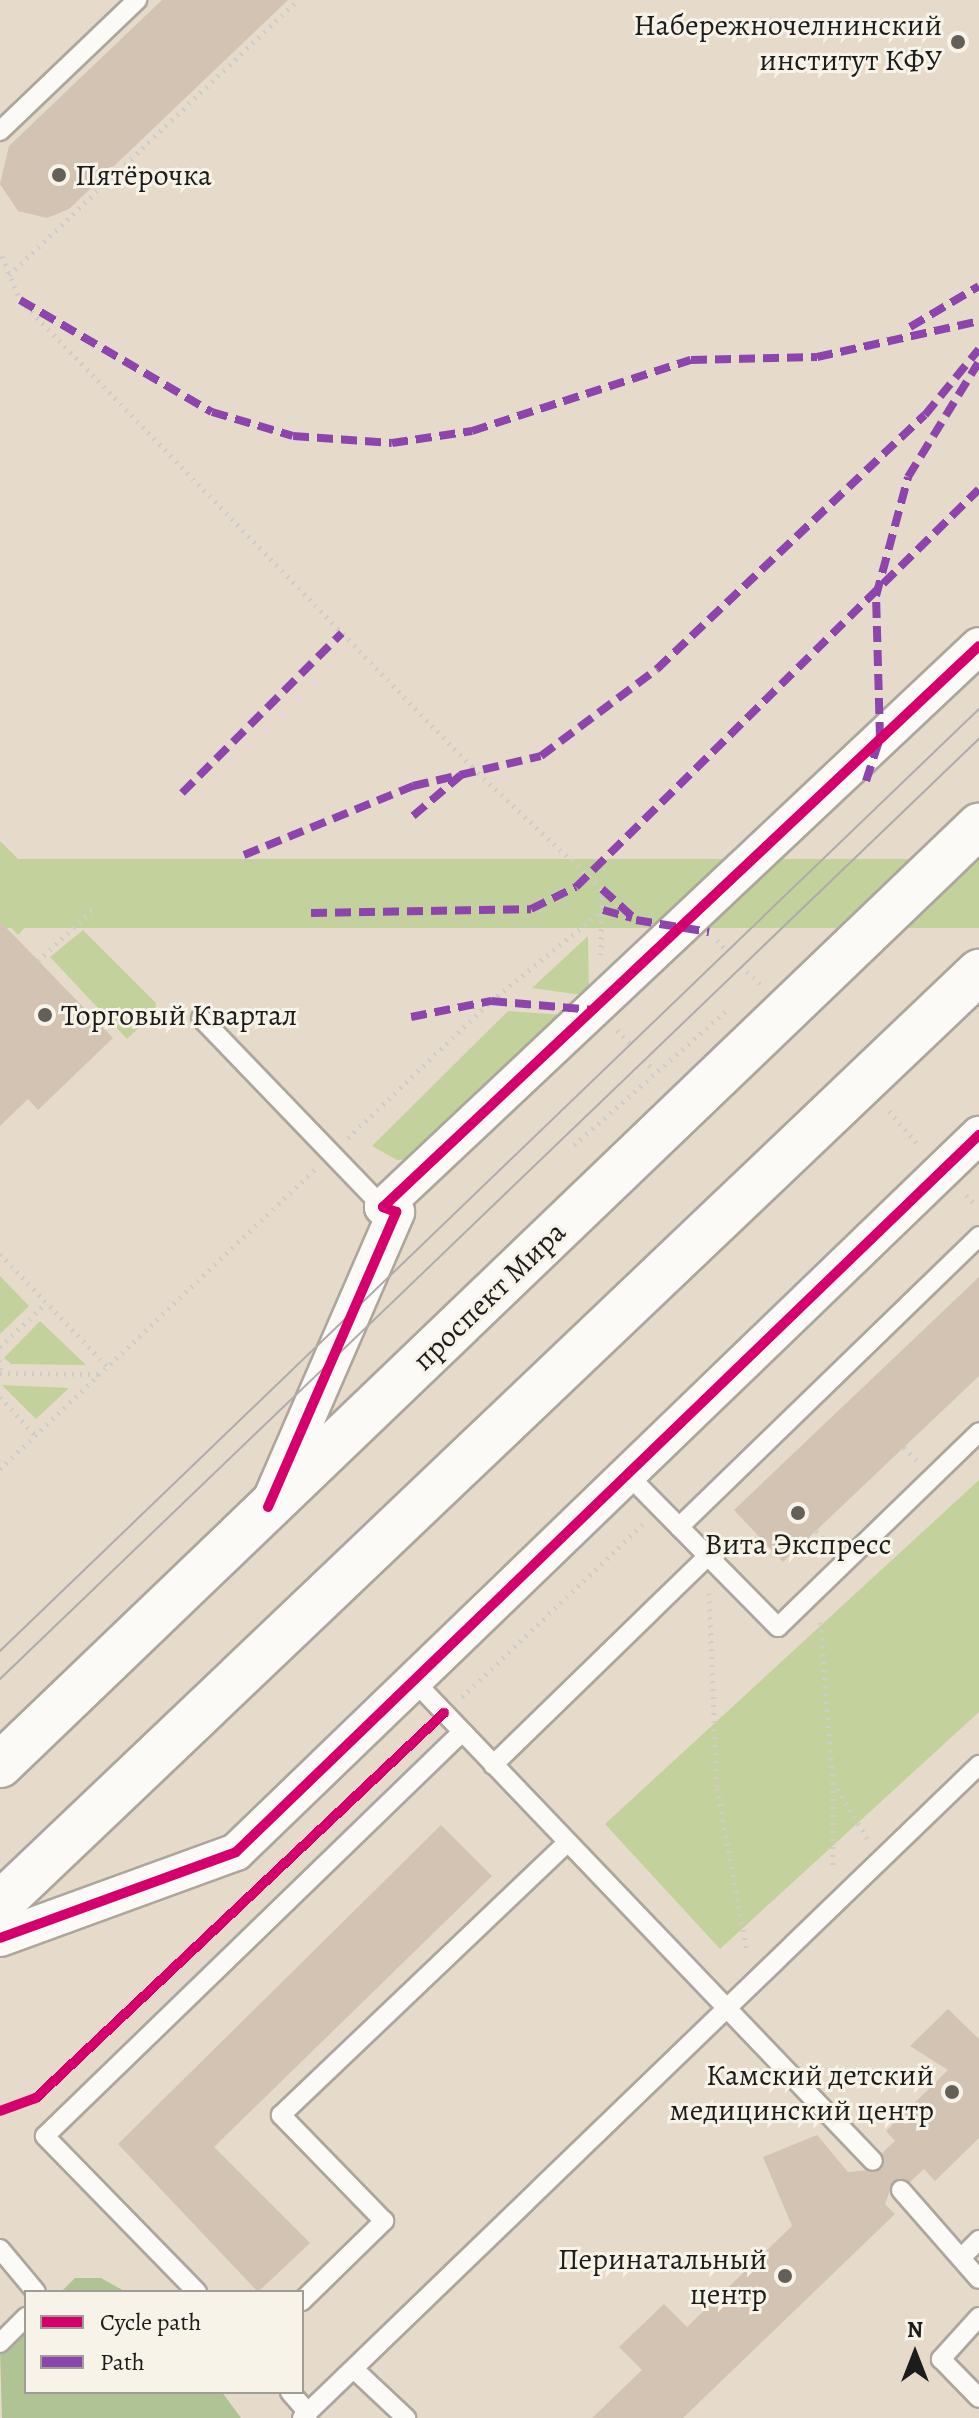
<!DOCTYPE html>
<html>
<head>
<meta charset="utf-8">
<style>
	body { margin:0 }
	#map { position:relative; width:979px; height:2418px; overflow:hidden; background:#e6dbcb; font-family:Alegreya,serif }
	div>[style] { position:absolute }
	.green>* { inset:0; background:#c3d29c; transform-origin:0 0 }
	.forest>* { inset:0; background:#b0c394 }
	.building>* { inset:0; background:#d2c3b3 }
	.path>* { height:5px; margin-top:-2.5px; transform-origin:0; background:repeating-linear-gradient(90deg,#d0cdc8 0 2px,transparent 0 8px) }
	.roads { filter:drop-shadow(2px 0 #ada69c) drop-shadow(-2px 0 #ada69c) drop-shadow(0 2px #ada69c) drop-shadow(0 -2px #ada69c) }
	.service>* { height:18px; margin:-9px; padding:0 9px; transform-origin:9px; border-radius:9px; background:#fbfaf7 }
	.minor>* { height:36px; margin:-18px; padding:0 18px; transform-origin:18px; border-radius:18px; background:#fbfaf7 }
	.primary>* { height:44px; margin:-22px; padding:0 22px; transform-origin:22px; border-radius:22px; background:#fbfaf7 }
	.tram>* { height:2px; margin:-1px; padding:0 1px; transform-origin:1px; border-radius:1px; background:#aeacaa }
	.quiet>* { height:8px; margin-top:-4px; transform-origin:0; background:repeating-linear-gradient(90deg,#8e44ad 0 16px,transparent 0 24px) }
	.cycleway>* { height:10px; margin:-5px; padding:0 5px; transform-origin:5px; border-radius:5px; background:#d6006c }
	.dots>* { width:22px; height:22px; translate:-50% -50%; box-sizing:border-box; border:4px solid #f7f3e8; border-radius:50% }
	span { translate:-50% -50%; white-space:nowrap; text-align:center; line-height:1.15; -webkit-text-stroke:6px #f7f3e8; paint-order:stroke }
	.poi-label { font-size:30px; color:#1c1c1c }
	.right { translate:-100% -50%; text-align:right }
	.left { translate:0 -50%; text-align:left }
	.street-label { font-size:30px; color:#1c1c1c }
	.legend { position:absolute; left:24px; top:2290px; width:280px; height:104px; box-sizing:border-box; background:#f7f3e8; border:2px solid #9f9d96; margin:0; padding:10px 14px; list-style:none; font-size:24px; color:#1c1c1c }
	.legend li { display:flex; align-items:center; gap:16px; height:40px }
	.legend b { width:40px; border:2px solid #9f9d96 }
	.north { position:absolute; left:875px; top:2314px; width:80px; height:80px; -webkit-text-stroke:6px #f7f3e8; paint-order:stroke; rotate:0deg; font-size:22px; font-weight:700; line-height:32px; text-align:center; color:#1c1c1c }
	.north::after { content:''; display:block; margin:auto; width:28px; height:36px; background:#1c1c1c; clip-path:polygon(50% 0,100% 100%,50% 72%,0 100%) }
</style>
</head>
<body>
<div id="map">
	<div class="green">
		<i style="clip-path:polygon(0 841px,54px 895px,18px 935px,0 916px)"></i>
		<i style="left:979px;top:859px;width:69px;height:1360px;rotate:90deg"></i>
		<i style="clip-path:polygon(83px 930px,156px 1003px,155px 1012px,127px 1039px,50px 957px)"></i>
		<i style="clip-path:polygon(588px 936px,589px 996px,532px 988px)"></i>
		<i style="clip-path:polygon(508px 1011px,565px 1015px,412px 1159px,397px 1160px,372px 1146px)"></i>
		<i style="clip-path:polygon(0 1276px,29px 1306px,0 1334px)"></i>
		<i style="clip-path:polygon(40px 1321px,86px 1365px,11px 1364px,4px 1358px)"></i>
		<i style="clip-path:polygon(2px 1385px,69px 1388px,36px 1419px)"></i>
		<i style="clip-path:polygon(979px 1480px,979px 1712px,720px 1949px,605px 1824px)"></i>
	</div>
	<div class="forest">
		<i style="clip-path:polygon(75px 2278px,101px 2278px,126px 2292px,61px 2292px)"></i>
		<i style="clip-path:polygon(26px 2325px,26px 2392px,222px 2392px,241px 2418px,2px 2418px,0 2351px)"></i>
	</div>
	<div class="building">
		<i style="clip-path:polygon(162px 0,288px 0,69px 209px,47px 218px,18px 211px,0 184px,9px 146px)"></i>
		<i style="clip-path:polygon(0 921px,113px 1038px,38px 1110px,28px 1099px,0 1126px)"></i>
		<i style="clip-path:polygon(979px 1277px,979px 1376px,783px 1562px,734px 1510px)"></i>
		<i style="clip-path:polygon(441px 1825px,492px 1876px,214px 2147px,310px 2243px,258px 2292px,118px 2144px)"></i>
		<i style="clip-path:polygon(948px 2009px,979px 2039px,979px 2138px,935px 2181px,924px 2169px,910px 2182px,893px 2182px,885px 2204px,895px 2214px,683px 2418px,592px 2418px,642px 2370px,619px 2347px,664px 2304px,687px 2327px,792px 2226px,763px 2157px,817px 2135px,848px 2172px,882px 2169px,882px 2153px,895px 2141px,886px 2131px,948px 2070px,910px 2046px)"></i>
	</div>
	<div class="path">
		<i style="left:2px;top:256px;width:48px;rotate:67.8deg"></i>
		<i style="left:20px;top:300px;width:650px;rotate:45.94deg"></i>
		<i style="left:472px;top:767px;width:178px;rotate:43.2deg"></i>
		<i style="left:602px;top:889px;width:66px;rotate:90.9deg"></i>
		<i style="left:9px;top:275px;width:399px;rotate:-43.6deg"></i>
		<i style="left:717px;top:940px;width:15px;rotate:48deg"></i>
		<i style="left:38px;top:961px;width:79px;rotate:-43.5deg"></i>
		<i style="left:741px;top:966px;width:26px;rotate:43deg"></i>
		<i style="left:617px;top:1030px;width:19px;rotate:47deg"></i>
		<i style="left:644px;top:1059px;width:16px;rotate:50deg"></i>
		<i style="left:889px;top:1111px;width:48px;rotate:49.3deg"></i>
		<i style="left:348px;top:1138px;width:198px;rotate:-43.8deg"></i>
		<i style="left:491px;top:1001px;width:144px;rotate:-39.1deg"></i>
		<i style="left:574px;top:1145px;width:203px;rotate:-41.4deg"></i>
		<i style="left:966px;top:1195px;width:14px;rotate:45deg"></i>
		<i style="left:0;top:1254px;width:156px;rotate:46.3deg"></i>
		<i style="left:0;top:1347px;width:64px;rotate:-43.7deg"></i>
		<i style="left:0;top:1360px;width:12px;rotate:90deg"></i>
		<i style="left:0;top:1373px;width:101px;rotate:0.6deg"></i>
		<i style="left:0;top:1397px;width:52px;rotate:47.4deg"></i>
		<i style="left:904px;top:1447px;width:19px;rotate:47deg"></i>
		<i style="left:0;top:1469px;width:435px;rotate:-43.6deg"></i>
		<i style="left:816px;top:1531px;width:19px;rotate:43deg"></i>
		<i style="left:709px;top:1593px;width:195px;rotate:87.7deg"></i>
		<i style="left:717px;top:1788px;width:167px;rotate:79.6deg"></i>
		<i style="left:820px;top:1622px;width:161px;rotate:85.4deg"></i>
		<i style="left:833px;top:1782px;width:66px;rotate:58.7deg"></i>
		<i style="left:462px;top:1697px;width:250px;rotate:-43.7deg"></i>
		<i style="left:833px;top:1783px;width:86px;rotate:90deg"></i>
		<i style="left:0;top:2111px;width:38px;rotate:-20deg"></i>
		<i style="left:36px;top:2098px;width:327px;rotate:-43.3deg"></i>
	</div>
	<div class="roads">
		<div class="service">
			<i style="left:0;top:131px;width:190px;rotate:-43.7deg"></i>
			<i style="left:201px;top:1018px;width:262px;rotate:46.1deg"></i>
			<i style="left:627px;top:1474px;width:215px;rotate:45.4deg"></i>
			<i style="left:778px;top:1627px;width:280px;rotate:-44.1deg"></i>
			<i style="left:679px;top:1527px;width:418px;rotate:-44.1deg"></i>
			<i style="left:416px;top:1683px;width:661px;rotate:46.29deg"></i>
			<i style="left:493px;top:1765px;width:300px;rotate:-44.2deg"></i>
			<i style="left:901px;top:2190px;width:118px;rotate:48.8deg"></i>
			<i style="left:0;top:2249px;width:56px;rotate:50.1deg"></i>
			<i style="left:965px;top:2254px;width:20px;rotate:-45deg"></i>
			<i style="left:197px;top:2292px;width:218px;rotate:-134.3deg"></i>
			<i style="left:45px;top:2136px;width:581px;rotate:-44.09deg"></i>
			<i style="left:302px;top:2301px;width:115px;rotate:-44.3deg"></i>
			<i style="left:384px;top:2221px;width:148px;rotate:-134.2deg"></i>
			<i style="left:281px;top:2115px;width:395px;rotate:-43.6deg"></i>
			<i style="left:979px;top:2317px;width:57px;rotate:132.1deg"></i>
			<i style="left:941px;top:2359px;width:54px;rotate:45.7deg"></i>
			<i style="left:0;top:2343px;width:37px;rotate:-45deg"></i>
			<i style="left:356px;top:2371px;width:69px;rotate:43.2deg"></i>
			<i style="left:290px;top:2392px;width:28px;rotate:49deg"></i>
			<i style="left:302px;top:2418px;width:941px;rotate:-43.97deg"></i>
		</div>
		<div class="minor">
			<i style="left:271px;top:1500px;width:314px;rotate:-66.5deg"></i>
			<i style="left:396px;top:1212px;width:14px;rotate:-159deg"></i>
			<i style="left:383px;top:1207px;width:818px;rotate:-43.27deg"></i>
			<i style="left:0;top:1938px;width:251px;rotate:-20deg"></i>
			<i style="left:236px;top:1852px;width:1033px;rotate:-43.98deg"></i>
		</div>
		<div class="primary">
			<i style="left:0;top:1765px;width:1357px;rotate:-43.81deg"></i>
			<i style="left:0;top:1904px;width:1352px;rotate:-43.59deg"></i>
		</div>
	</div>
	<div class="tram">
		<i style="left:0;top:1651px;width:1359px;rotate:-43.9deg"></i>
		<i style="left:0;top:1679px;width:1357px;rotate:-43.84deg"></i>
	</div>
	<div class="quiet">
		<i style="left:20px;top:300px;width:222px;rotate:30.3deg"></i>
		<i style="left:212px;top:412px;width:84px;rotate:16.5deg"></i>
		<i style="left:293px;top:436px;width:99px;rotate:4deg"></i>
		<i style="left:392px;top:443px;width:81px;rotate:-8.5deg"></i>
		<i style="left:472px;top:431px;width:230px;rotate:-18deg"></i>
		<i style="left:691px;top:360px;width:126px;rotate:-1.4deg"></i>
		<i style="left:817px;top:357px;width:166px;rotate:-12.5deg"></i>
		<i style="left:910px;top:327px;width:80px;rotate:-30.7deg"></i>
		<i style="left:866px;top:781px;width:45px;rotate:-72deg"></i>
		<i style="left:880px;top:738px;width:142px;rotate:-91.6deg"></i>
		<i style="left:876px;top:596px;width:123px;rotate:-74.9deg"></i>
		<i style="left:908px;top:477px;width:134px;rotate:-58.4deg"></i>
		<i style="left:182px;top:793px;width:226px;rotate:-45deg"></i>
		<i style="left:413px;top:816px;width:63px;rotate:-40.5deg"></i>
		<i style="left:244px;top:855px;width:183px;rotate:-22.2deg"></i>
		<i style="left:413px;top:786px;width:131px;rotate:-13.2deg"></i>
		<i style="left:541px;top:756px;width:145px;rotate:-36.9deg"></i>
		<i style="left:657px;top:669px;width:369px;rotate:-43.5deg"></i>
		<i style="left:925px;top:415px;width:85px;rotate:-50.7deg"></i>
		<i style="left:602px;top:889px;width:46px;rotate:42.4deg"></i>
		<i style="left:636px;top:920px;width:74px;rotate:9.3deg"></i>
		<i style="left:603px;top:910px;width:30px;rotate:15deg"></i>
		<i style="left:311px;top:913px;width:220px;rotate:-1deg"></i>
		<i style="left:531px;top:909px;width:50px;rotate:-26.1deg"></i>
		<i style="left:576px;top:887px;width:566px;rotate:-44.64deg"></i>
		<i style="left:411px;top:1017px;width:82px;rotate:-11.3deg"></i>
		<i style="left:491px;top:1001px;width:103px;rotate:5deg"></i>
	</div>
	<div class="cycleway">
		<i style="left:268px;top:1507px;width:322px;rotate:-66.5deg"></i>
		<i style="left:396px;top:1212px;width:14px;rotate:-159deg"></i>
		<i style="left:383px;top:1207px;width:818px;rotate:-43.27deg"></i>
		<i style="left:0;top:1938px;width:251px;rotate:-20deg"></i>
		<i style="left:236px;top:1852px;width:1033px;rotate:-43.98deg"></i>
		<i style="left:0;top:2111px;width:38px;rotate:-20deg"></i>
		<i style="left:36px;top:2098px;width:561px;rotate:-43.34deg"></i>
	</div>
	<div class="dots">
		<i style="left:958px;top:42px;background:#635f59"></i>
		<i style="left:59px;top:175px;background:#635f59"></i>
		<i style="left:45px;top:1015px;background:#635f59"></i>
		<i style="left:798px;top:1513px;background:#635f59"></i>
		<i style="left:952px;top:2092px;background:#635f59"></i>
		<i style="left:785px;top:2276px;background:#635f59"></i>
	</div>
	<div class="poi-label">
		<span class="right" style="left:942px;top:42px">Набережночелнинский<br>институт КФУ</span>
		<span class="left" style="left:75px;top:175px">Пятёрочка</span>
		<span class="left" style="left:61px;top:1015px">Торговый Квартал</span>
		<span style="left:798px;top:1544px">Вита Экспресс</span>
		<span class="right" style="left:934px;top:2092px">Камский детский<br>медицинский центр</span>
		<span class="right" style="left:767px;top:2276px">Перинатальный<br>центр</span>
	</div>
	<div class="street-label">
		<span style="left:489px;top:1296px;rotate:-44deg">проспект Мира</span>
	</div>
	<ul class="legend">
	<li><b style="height:10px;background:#d6006c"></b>Cycle path</li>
	<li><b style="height:10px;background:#8e44ad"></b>Path</li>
	</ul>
	<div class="north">N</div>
</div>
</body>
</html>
